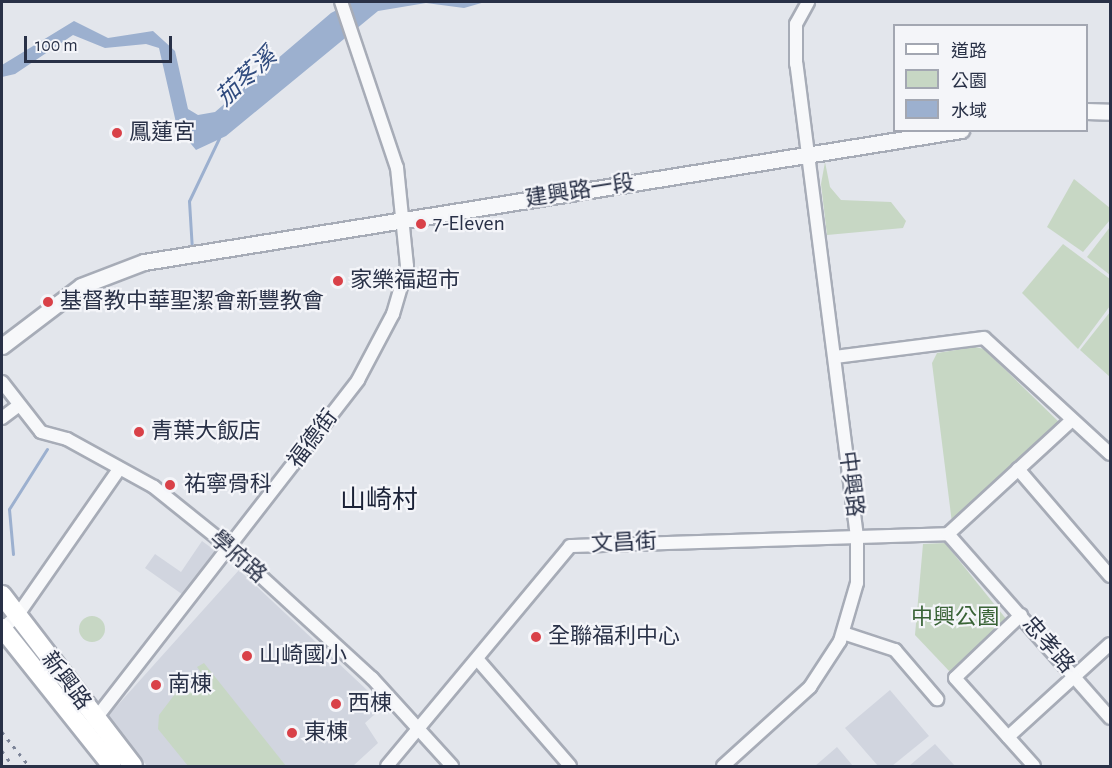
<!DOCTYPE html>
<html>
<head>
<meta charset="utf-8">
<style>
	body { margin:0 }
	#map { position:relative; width:1112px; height:768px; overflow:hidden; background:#e3e6ec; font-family:"Alegreya Sans","Noto Sans TC",sans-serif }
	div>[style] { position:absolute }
	.built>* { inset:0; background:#d1d5df }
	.green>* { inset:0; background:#c7d7c4 }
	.round { border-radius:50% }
	.water>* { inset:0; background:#9cb0cf }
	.stream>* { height:3px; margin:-1.5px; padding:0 1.5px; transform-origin:1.5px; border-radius:1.5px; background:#9cb0cf }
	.roads { filter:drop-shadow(2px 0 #a7acb7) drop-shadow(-2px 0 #a7acb7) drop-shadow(0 2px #a7acb7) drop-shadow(0 -2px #a7acb7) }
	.minor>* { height:12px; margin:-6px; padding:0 6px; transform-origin:6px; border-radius:6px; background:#f7f8fa }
	.tertiary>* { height:15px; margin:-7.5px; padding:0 7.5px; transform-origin:7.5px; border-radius:7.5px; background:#f7f8fa }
	.primary>* { height:18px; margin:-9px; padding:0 9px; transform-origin:9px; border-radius:9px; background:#fff }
	.rail>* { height:3px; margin-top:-1.5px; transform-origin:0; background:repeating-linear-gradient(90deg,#7b8397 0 3px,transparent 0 9px) }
	.dots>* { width:16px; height:16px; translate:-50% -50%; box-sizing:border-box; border:3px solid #f4f5f9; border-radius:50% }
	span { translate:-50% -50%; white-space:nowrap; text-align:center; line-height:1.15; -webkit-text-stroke:4.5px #f4f5f9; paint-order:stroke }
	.poi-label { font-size:22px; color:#293147 }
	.left { translate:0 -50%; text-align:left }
	.street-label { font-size:22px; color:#293147 }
	.park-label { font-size:22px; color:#396336 }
	.water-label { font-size:24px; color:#304b7e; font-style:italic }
	.quarter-label { font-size:26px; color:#1b2237 }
	.frame { position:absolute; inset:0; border:3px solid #293147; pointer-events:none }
	.legend { position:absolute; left:893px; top:24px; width:195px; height:108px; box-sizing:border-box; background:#f4f5f9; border:2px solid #a3a7b2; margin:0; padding:8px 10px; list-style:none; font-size:18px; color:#293147 }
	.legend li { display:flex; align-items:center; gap:12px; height:30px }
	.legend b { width:30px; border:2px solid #a3a7b2 }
	.scale { position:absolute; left:24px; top:36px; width:148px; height:27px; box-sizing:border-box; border:3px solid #293147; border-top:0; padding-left:8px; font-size:18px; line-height:21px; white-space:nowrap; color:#293147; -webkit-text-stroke:4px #f4f5f9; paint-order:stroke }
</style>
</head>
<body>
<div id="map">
	<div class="built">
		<i style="clip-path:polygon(202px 541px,217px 552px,186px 597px,145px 568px,155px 554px,181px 572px)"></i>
		<i style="clip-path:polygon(239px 570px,384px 706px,365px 723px,378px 743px,353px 766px,147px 766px,107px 717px)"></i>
		<i style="clip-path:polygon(890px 690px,929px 736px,892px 766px,878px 766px,845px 728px)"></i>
		<i style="clip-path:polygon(935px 744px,955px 766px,909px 766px)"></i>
		<i style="clip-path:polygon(837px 747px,853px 766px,815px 766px)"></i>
	</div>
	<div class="green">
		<i style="clip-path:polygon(825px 162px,830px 187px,841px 200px,891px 202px,906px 221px,903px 228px,827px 235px,821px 184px)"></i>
		<i style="clip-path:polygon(1074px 179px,1110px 208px,1110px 220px,1083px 252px,1047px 227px)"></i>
		<i style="clip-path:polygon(1110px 227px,1110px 275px,1087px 257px)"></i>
		<i style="clip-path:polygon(1063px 244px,1110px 279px,1110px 306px,1078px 349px,1022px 293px)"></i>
		<i style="clip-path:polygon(1110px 312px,1110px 377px,1080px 350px)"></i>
		<i style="clip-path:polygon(975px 347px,984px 349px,1061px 424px,952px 523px,932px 363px,937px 353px)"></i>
		<i style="clip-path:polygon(945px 543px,1007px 620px,951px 673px,915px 635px,923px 544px)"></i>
		<i class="round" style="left:79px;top:616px;width:26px;height:26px"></i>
		<i style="clip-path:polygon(204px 663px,286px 766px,188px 766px,158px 729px,159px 715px,178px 690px,210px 686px,197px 667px)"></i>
	</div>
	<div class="water">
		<i style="clip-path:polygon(352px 2px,485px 2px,464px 8px,426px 3px,378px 11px,226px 136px,196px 150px,177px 127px,159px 48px,146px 44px,105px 48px,73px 35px,15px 74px,2px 77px,2px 65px,74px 21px,108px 38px,153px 31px,175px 51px,188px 109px,198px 115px,215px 112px,331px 13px)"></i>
	</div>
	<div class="stream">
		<i style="left:192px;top:250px;width:49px;rotate:-93.5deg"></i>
		<i style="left:189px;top:201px;width:70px;rotate:-64.5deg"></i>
		<i style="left:13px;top:554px;width:45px;rotate:-95.1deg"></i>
		<i style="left:9px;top:509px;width:71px;rotate:-57.7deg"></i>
	</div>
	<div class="roads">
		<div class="minor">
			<i style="left:835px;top:357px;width:150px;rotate:-7.3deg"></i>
			<i style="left:984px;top:338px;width:171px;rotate:42.6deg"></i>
			<i style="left:2px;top:382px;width:63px;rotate:52deg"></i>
			<i style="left:41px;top:432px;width:27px;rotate:15deg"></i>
			<i style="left:67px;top:439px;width:99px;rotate:28.9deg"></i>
			<i style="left:154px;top:487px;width:99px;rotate:38.8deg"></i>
			<i style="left:231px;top:549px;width:191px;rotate:42.5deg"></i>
			<i style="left:372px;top:678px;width:119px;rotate:47.7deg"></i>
			<i style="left:2px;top:418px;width:20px;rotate:-37deg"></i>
			<i style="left:1018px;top:469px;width:141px;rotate:49.3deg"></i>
			<i style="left:948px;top:534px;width:168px;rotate:-42.6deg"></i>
			<i style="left:1021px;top:615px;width:91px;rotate:136.3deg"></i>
			<i style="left:955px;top:678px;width:118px;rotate:48.1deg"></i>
			<i style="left:2px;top:629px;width:20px;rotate:-41deg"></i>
			<i style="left:17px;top:616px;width:179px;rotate:-55.2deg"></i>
			<i style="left:843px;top:633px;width:55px;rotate:18.1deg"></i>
			<i style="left:895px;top:650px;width:65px;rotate:49.4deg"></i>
			<i style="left:478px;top:660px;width:140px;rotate:49deg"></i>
			<i style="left:93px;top:722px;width:433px;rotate:-52.2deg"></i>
			<i style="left:358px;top:380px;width:75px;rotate:-62.1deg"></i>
			<i style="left:393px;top:314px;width:50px;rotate:-73.7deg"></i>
			<i style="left:407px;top:266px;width:99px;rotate:-95.8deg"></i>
			<i style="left:397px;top:168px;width:175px;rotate:-108.6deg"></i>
			<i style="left:1008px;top:737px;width:138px;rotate:-42.4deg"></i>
			<i style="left:387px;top:766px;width:286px;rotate:-50.2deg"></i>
			<i style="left:570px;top:546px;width:378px;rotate:-1.8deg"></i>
			<i style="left:948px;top:534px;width:245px;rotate:48.6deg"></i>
			<i style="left:723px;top:766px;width:118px;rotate:-42.2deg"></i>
			<i style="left:810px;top:687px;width:55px;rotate:-56.9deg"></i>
			<i style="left:840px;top:641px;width:60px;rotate:-73.7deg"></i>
			<i style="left:857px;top:583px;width:46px;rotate:-90deg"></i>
			<i style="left:857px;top:537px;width:477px;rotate:-97.3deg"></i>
			<i style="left:796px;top:64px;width:40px;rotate:-90deg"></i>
			<i style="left:796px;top:24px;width:25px;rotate:-61deg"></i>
		</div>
		<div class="tertiary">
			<i style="left:1086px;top:111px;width:24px;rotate:2deg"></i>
			<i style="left:2px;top:346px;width:99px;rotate:-37.2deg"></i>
			<i style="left:81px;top:286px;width:67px;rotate:-20.9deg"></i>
			<i style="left:144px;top:262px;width:828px;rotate:-9.18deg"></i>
		</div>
		<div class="primary">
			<i style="left:2px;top:595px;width:215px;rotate:52.5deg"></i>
			<i style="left:2px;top:628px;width:176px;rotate:51.4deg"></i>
		</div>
	</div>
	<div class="rail">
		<i style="left:2px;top:732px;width:43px;rotate:51.5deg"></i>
		<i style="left:2px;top:751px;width:19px;rotate:54deg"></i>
	</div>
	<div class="dots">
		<i style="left:117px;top:133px;background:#d94148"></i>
		<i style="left:421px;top:224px;background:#d94148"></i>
		<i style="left:338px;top:281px;background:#d94148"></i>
		<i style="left:48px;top:302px;background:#d94148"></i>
		<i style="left:139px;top:432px;background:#d94148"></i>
		<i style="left:170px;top:485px;background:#d94148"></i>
		<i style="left:536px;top:637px;background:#d94148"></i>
		<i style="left:247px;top:656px;background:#d94148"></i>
		<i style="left:156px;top:685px;background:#d94148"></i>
		<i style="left:336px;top:704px;background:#d94148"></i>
		<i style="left:292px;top:733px;background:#d94148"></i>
	</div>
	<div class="poi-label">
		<span class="left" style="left:129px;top:133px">鳳蓮宮</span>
		<span class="left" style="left:433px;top:224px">7-Eleven</span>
		<span class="left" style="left:350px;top:281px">家樂福超市</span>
		<span class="left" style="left:60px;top:302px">基督教中華聖潔會新豐教會</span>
		<span class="left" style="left:151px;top:432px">青葉大飯店</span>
		<span class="left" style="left:184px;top:485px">祐寧骨科</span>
		<span class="left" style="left:548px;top:637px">全聯福利中心</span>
		<span class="left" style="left:259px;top:656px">山崎國小</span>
		<span class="left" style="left:168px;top:685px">南棟</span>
		<span class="left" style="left:348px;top:704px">西棟</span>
		<span class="left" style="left:304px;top:733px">東棟</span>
	</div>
	<div class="street-label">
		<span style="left:580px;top:191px;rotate:-9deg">建興路一段</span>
		<span style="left:313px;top:439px;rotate:-53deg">福德街</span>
		<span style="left:851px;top:484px;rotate:83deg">中興路</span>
		<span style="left:624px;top:543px;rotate:-3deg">文昌街</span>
		<span style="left:238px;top:557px;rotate:41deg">學府路</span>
		<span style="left:1048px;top:645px;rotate:49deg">忠孝路</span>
		<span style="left:66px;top:681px;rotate:53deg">新興路</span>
	</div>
	<div class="park-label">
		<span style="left:955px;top:618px">中興公園</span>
	</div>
	<div class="water-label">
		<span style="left:247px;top:78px;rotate:-43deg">茄苳溪</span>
	</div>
	<div class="quarter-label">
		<span style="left:379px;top:501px">山崎村</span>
	</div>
	<div class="frame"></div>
	<ul class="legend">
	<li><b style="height:8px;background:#fff"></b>道路</li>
	<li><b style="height:16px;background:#c7d7c4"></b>公園</li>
	<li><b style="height:16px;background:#9cb0cf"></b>水域</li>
	</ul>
	<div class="scale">100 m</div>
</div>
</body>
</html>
